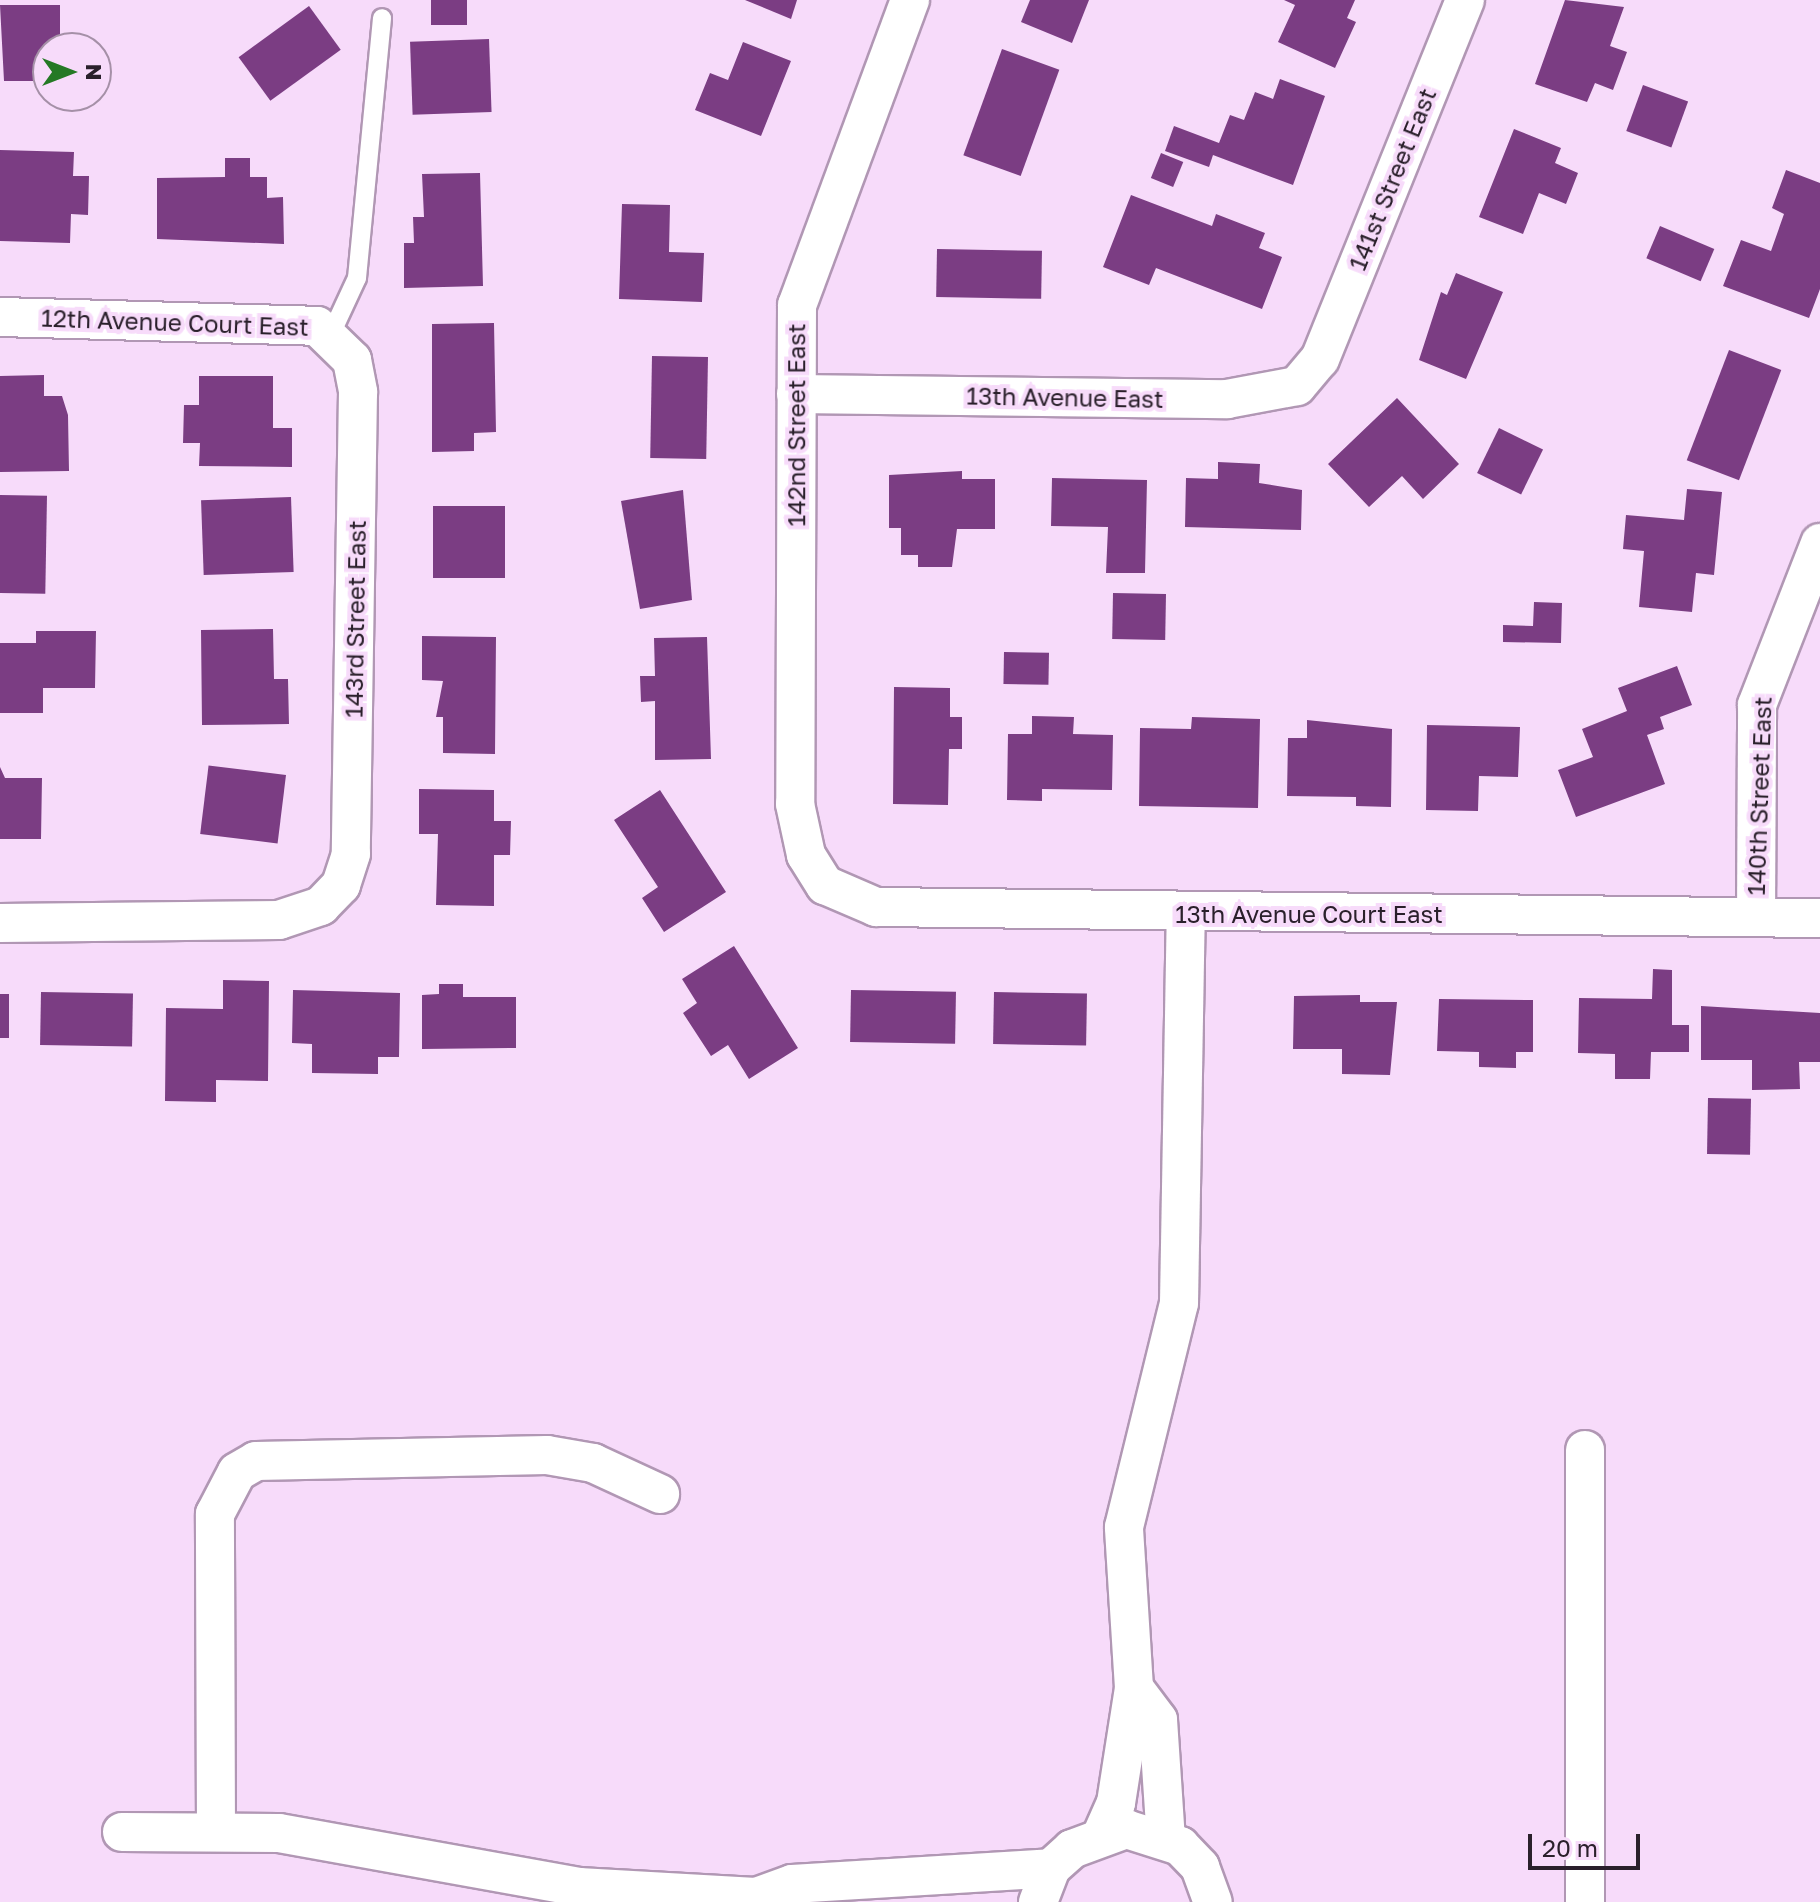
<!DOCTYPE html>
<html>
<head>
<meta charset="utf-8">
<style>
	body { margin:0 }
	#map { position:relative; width:1820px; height:1902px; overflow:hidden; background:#f7dbfa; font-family:"Golos Text",sans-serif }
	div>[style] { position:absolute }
	.building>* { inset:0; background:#7b3d83; transform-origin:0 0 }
	.roads { filter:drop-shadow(2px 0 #b197b4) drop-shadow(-2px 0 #b197b4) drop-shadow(0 2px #b197b4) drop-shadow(0 -2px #b197b4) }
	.lane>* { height:18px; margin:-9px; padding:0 9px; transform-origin:9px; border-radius:9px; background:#fff }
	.street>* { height:38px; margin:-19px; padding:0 19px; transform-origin:19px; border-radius:19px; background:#fff }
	span { translate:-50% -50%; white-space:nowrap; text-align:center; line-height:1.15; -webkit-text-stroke:8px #f7dbfa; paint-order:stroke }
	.street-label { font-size:24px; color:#2a202b }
	.north { position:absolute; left:32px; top:32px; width:80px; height:80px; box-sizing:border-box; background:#f7dbfa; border:2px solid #a590a7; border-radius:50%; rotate:90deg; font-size:22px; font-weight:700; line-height:32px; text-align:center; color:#2a202b }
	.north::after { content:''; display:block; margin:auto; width:28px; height:36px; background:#257925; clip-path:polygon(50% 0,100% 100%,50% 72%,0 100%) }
	.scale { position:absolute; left:1528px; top:1834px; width:112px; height:36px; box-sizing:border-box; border:4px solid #2a202b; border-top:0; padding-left:10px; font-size:24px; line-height:28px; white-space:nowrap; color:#2a202b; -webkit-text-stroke:6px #f7dbfa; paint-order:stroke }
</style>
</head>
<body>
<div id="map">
	<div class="building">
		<i style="left:431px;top:0;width:36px;height:25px"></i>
		<i style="clip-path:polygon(745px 0,797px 0,791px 19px)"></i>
		<i style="clip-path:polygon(1030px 0,1089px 0,1072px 43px,1021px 22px)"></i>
		<i style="clip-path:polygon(1284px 0,1355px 0,1347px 18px,1356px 22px,1335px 68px,1278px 42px,1295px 5px)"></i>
		<i style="clip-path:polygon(1565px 0,1624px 7px,1610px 46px,1627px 52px,1613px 90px,1595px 83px,1587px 102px,1535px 84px)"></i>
		<i style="clip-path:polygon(0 5px,60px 5px,60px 48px,48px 48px,48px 81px,4px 81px)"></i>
		<i style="left:309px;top:6px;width:54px;height:87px;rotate:54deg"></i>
		<i style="left:489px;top:39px;width:73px;height:79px;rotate:88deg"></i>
		<i style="clip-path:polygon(743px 42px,791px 61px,761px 136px,695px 110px,710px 73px,728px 80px)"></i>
		<i style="left:1002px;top:49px;width:61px;height:113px;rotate:20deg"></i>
		<i style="clip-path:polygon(1280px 79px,1325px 96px,1293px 185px,1213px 155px,1209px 167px,1165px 151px,1174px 126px,1219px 143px,1230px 115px,1244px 120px,1255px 92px,1273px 99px)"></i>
		<i style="left:1643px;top:85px;width:48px;height:49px;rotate:20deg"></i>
		<i style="clip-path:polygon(1514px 129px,1561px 148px,1555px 163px,1578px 173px,1566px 204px,1539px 193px,1523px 234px,1479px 217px)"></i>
		<i style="clip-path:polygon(0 150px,74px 152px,73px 176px,89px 176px,88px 215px,71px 214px,70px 243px,0 241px)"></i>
		<i style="left:1161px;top:153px;width:24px;height:27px;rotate:22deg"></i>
		<i style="clip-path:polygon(225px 158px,250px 158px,250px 177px,267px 177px,267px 198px,283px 197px,284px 244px,157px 239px,157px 178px,225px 177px)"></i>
		<i style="clip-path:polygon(1786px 170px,1820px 183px,1820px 289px,1809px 318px,1723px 286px,1741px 240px,1771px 251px,1784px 214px,1772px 208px)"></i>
		<i style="clip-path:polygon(480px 173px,483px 286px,404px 288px,404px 243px,414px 243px,413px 217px,424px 217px,422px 174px)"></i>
		<i style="clip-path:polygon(1131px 195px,1212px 226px,1216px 214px,1265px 233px,1259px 248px,1282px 257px,1262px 309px,1156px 268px,1149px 285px,1103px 267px)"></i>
		<i style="clip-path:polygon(622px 204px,670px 205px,669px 252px,704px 253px,702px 302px,619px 299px)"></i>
		<i style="left:1660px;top:226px;width:59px;height:35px;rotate:23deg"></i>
		<i style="left:937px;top:249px;width:105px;height:48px;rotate:1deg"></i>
		<i style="clip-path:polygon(1456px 273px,1503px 292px,1466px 379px,1419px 360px,1441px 292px,1447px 295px)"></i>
		<i style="clip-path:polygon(494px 323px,496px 432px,474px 433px,474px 451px,432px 452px,432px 324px)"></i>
		<i style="left:1729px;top:350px;width:56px;height:118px;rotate:21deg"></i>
		<i style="left:652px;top:356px;width:56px;height:102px;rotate:1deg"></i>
		<i style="clip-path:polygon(44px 375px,44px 396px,62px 396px,68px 415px,69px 471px,0 472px,0 376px)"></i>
		<i style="clip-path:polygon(199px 376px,273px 376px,273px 428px,292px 428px,292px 467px,199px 466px,200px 443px,183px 443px,184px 405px,199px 405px)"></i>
		<i style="clip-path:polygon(1397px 398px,1459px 464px,1423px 499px,1402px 476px,1369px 507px,1328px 464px)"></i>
		<i style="left:1499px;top:428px;width:49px;height:50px;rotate:26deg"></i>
		<i style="clip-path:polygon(1218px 462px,1260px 464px,1259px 483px,1302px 490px,1301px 530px,1185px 527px,1186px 478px,1218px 479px)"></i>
		<i style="clip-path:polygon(962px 471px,962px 479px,995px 479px,995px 529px,957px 529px,952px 567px,918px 567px,918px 555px,901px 555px,901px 528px,889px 528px,889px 475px)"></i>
		<i style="clip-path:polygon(1052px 478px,1147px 480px,1145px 573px,1106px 573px,1108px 527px,1051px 526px)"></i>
		<i style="clip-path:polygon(1687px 489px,1722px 492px,1714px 575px,1696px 573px,1692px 612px,1639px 607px,1644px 551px,1623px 549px,1626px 515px,1684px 520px)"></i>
		<i style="clip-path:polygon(683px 490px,692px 600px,640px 609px,621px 501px)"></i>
		<i style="left:0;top:495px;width:47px;height:98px;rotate:1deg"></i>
		<i style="left:291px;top:497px;width:75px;height:90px;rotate:88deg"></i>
		<i style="left:433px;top:506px;width:72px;height:72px"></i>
		<i style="left:1113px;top:593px;width:53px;height:46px;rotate:1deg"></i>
		<i style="clip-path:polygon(1534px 602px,1562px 603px,1561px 643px,1503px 642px,1503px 625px,1533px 626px)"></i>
		<i style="clip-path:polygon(273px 629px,274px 679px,288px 679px,289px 724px,202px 725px,201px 630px)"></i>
		<i style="clip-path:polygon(36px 631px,96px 631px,95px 688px,43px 688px,43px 713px,0 713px,0 643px,36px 643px)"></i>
		<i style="clip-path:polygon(422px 636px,496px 637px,495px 754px,443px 753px,443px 717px,436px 717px,443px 681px,422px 680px)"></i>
		<i style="clip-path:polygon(707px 637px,711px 759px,655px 760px,655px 701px,641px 702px,640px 676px,655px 676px,654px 638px)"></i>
		<i style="left:1004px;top:652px;width:45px;height:32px;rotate:1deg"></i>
		<i style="clip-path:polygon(1677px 666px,1692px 705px,1660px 717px,1664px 729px,1647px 735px,1665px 784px,1576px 817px,1558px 770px,1593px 757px,1582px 729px,1627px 711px,1618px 688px)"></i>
		<i style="clip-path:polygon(894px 687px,950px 688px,950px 717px,962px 717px,962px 749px,949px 749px,948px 805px,893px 804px)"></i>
		<i style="clip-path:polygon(1032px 716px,1074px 717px,1073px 734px,1113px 735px,1112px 790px,1042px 789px,1042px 801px,1007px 800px,1008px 734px,1032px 734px)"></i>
		<i style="clip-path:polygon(1192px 717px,1260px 719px,1258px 808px,1139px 806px,1140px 728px,1191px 729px)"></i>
		<i style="clip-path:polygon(1307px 720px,1392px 729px,1391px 807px,1356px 806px,1356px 797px,1287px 796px,1288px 738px,1307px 738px)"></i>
		<i style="clip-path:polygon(1427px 725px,1520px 727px,1518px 777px,1479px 776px,1478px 811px,1426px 810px)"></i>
		<i style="clip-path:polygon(0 767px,5px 778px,42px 778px,41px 839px,0 839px)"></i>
		<i style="left:286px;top:775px;width:69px;height:78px;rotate:97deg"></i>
		<i style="clip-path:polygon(419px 789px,494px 790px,494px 821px,511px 821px,510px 855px,494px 855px,494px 906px,436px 905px,438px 834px,419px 834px)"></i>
		<i style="clip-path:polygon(660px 790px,726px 892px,664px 932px,642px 898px,658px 887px,614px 820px)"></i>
		<i style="clip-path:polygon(734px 946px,798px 1048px,749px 1079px,728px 1045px,711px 1056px,683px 1013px,697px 1003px,682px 979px)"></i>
		<i style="clip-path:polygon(1653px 969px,1672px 970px,1672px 1025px,1689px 1025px,1689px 1052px,1651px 1052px,1650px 1079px,1615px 1079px,1615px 1054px,1578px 1053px,1579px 998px,1652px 999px)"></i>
		<i style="clip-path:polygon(223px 980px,269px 981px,268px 1081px,216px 1080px,216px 1102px,165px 1101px,166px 1008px,223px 1009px)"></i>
		<i style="clip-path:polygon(439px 984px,463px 984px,463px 997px,516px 997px,516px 1048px,422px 1049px,422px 995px,439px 994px)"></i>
		<i style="clip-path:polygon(293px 990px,400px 993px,399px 1057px,378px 1057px,378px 1074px,312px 1073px,312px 1044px,292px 1043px)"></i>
		<i style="left:851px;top:990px;width:105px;height:52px;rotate:1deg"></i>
		<i style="left:41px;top:992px;width:92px;height:53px;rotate:1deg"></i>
		<i style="left:994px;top:992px;width:93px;height:52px;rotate:1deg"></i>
		<i style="left:0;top:994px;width:9px;height:44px"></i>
		<i style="clip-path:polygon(1360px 995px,1360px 1002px,1397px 1002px,1390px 1075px,1342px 1074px,1342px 1049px,1293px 1049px,1294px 996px)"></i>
		<i style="clip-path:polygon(1439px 999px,1533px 1000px,1533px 1052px,1516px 1052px,1516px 1068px,1479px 1067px,1479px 1052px,1437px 1051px)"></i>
		<i style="clip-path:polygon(1701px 1006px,1820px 1013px,1820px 1062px,1799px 1062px,1800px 1089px,1752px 1090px,1752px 1060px,1701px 1060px)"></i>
		<i style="left:1708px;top:1098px;width:43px;height:56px;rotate:1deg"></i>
	</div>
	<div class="roads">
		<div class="lane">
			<i style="left:331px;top:334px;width:62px;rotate:-65.1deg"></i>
			<i style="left:357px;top:278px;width:261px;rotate:-84.5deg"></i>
		</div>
		<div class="street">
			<i style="left:910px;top:0;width:325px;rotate:110.3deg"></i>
			<i style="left:797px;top:305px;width:499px;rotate:90.2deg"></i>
			<i style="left:795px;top:804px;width:52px;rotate:77.8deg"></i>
			<i style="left:806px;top:855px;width:36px;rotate:58deg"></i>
			<i style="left:825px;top:885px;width:56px;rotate:23.3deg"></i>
			<i style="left:876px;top:907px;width:944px;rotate:0.67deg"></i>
			<i style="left:0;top:317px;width:317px;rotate:1.6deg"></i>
			<i style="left:317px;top:326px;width:49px;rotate:44.2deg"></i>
			<i style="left:352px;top:360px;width:33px;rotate:79deg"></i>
			<i style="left:358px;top:392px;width:462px;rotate:90.9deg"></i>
			<i style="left:351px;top:854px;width:33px;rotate:108deg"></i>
			<i style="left:341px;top:885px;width:29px;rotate:134deg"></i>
			<i style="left:321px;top:906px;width:44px;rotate:161.6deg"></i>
			<i style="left:279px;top:920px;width:279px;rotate:179.4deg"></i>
			<i style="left:796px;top:394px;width:431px;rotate:0.7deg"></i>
			<i style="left:1227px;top:399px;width:71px;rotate:-10.5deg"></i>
			<i style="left:1297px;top:386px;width:35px;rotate:-50deg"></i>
			<i style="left:1320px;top:359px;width:387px;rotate:-68deg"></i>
			<i style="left:1756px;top:917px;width:212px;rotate:-89.7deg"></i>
			<i style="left:1757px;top:705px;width:174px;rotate:-68.7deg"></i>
			<i style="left:1585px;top:1450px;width:452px;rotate:90deg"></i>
			<i style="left:1134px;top:1688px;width:161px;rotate:-93.6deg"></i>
			<i style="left:1124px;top:1527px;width:231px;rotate:-76.2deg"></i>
			<i style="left:1179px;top:1303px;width:390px;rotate:-89deg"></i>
			<i style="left:216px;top:1831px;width:317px;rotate:-90.2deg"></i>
			<i style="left:215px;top:1514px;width:47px;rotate:-62.4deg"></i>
			<i style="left:237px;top:1472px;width:22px;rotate:-30deg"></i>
			<i style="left:256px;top:1461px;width:291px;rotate:-1.2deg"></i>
			<i style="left:547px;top:1455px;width:47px;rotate:9.9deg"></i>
			<i style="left:593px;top:1463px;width:74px;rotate:24.8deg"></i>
			<i style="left:122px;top:1832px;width:157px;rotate:0.4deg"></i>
			<i style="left:279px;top:1833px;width:305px;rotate:10.2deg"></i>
			<i style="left:579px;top:1887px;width:177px;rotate:3.2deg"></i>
			<i style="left:1103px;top:1832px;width:32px;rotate:-66deg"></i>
			<i style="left:1116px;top:1803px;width:116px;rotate:-81.1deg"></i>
			<i style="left:1134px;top:1688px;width:40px;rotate:53deg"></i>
			<i style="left:1158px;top:1720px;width:119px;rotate:86.2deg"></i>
			<i style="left:765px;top:1902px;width:10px;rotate:-151deg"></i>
			<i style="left:756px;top:1897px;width:38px;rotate:-20deg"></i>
			<i style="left:792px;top:1884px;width:259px;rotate:-3.5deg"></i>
			<i style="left:1038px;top:1902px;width:36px;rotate:-69deg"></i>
			<i style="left:1051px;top:1868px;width:28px;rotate:-42deg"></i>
			<i style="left:1072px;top:1849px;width:58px;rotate:-20.3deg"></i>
			<i style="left:1126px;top:1829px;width:57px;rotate:17.5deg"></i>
			<i style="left:1180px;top:1846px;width:29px;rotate:46deg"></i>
			<i style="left:1200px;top:1867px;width:37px;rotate:70deg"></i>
		</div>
	</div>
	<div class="street-label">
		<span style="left:1392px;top:179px;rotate:-68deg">141st Street East</span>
		<span style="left:175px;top:322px;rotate:2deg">12th Avenue Court East</span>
		<span style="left:1065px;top:397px;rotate:1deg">13th Avenue East</span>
		<span style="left:796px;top:425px;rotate:-90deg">142nd Street East</span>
		<span style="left:355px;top:619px;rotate:-89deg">143rd Street East</span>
		<span style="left:1759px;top:796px;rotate:-88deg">140th Street East</span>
		<span style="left:1309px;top:914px">13th Avenue Court East</span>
	</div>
	<div class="north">N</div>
	<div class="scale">20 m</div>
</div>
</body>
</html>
